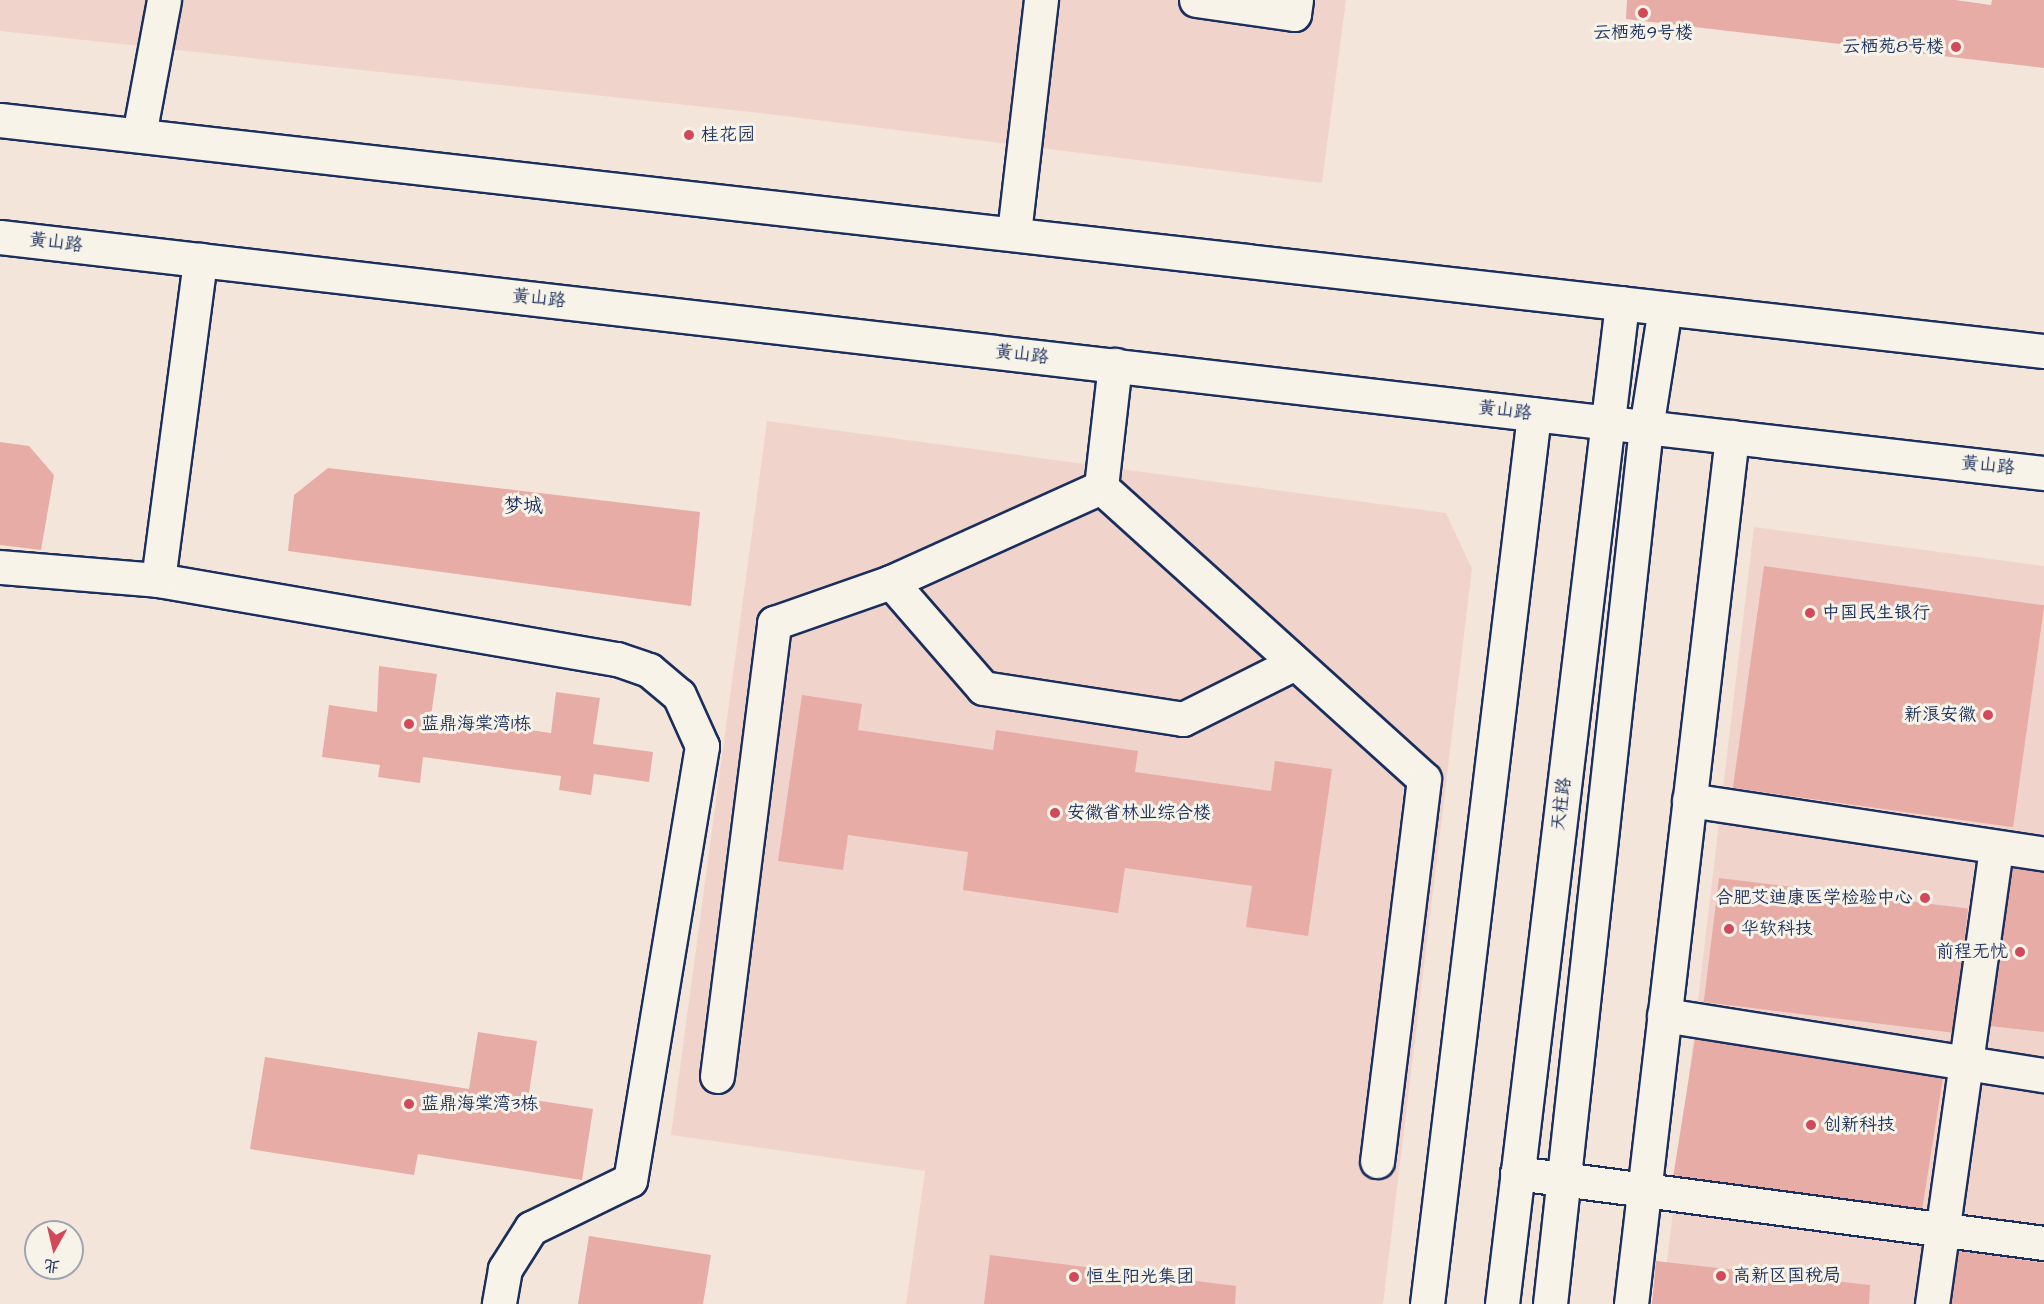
<!DOCTYPE html>
<html>
<head>
<meta charset="utf-8">
<style>
	body { margin:0 }
	#map { position:relative; width:2044px; height:1304px; overflow:hidden; background:#f4e5db; font-family:"Architects Daughter","LXGW WenKai TC",sans-serif }
	div>[style] { position:absolute }
	.built>* { inset:0; background:#f0d4cb }
	.building>* { inset:0; background:#e7aca6; transform-origin:0 0 }
	.roads { filter:drop-shadow(2px 0 #1b2f5e) drop-shadow(-2px 0 #1b2f5e) drop-shadow(0 2px #1b2f5e) drop-shadow(0 -2px #1b2f5e) }
	.minor>* { height:33px; margin:-16.5px; padding:0 16.5px; transform-origin:16.5px; border-radius:16.5px; background:#f7f3e8 }
	.major>* { height:33px; margin:-16.5px; padding:0 16.5px; transform-origin:16.5px; border-radius:16.5px; background:#f7f3e8 }
	.dots>* { width:16px; height:16px; translate:-50% -50%; box-sizing:border-box; border:3px solid #f7f3e8; border-radius:50% }
	span { translate:-50% -50%; white-space:nowrap; text-align:center; line-height:1.15; -webkit-text-stroke:6px #f7f3e8; paint-order:stroke }
	.poi-label { font-size:18px; color:#1b2f5e }
	.right { translate:-100% -50%; text-align:right }
	.left { translate:0 -50%; text-align:left }
	.street-label { font-size:18px; color:#1b2f5e }
	.neighbourhood-label { font-size:20px; color:#1b2f5e }
	.north { position:absolute; left:24px; top:1220px; width:60px; height:60px; box-sizing:border-box; background:#f7f3e8; border:2px solid #9fa5b1; border-radius:50%; rotate:188deg; font-size:16px; font-weight:700; line-height:24px; text-align:center; color:#1b2f5e }
	.north::after { content:''; display:block; margin:auto; width:21px; height:27px; background:#d1495b; clip-path:polygon(50% 0,100% 100%,50% 72%,0 100%) }
</style>
</head>
<body>
<div id="map">
	<div class="built">
		<i style="clip-path:polygon(0 0,1346px 0,1322px 183px,751px 112px,0 31px)"></i>
		<i style="clip-path:polygon(767px 421px,1446px 513px,1472px 569px,1383px 1304px,906px 1304px,925px 1171px,671px 1135px)"></i>
		<i style="clip-path:polygon(1754px 527px,2044px 566px,2044px 1304px,1662px 1304px)"></i>
	</div>
	<div class="building">
		<i style="clip-path:polygon(1627px 0,1955px 0,1991px 5px,1992px 0,2044px 0,2044px 68px,1626px 19px)"></i>
		<i style="clip-path:polygon(0 442px,29px 446px,54px 475px,41px 550px,0 545px)"></i>
		<i style="clip-path:polygon(328px 468px,700px 512px,691px 606px,288px 551px,294px 495px)"></i>
		<i style="left:1764px;top:566px;width:283px;height:224px;rotate:8deg"></i>
		<i style="clip-path:polygon(379px 666px,437px 674px,431px 716px,551px 733px,556px 692px,600px 698px,593px 744px,653px 752px,649px 782px,594px 774px,591px 795px,559px 790px,561px 776px,423px 757px,420px 783px,378px 777px,380px 765px,322px 757px,329px 705px,377px 712px)"></i>
		<i style="clip-path:polygon(802px 695px,862px 704px,858px 730px,993px 750px,996px 730px,1138px 751px,1135px 772px,1271px 791px,1275px 761px,1332px 769px,1308px 936px,1246px 927px,1252px 886px,1125px 868px,1118px 913px,963px 890px,968px 852px,848px 835px,843px 870px,778px 861px)"></i>
		<i style="clip-path:polygon(2012px 868px,2044px 872px,2044px 1032px,1990px 1026px)"></i>
		<i style="left:1719px;top:878px;width:251px;height:125px;rotate:7deg"></i>
		<i style="clip-path:polygon(478px 1032px,537px 1041px,528px 1099px,593px 1109px,582px 1180px,418px 1154px,414px 1175px,250px 1149px,265px 1057px,469px 1089px)"></i>
		<i style="left:1695px;top:1039px;width:251px;height:138px;rotate:9deg"></i>
		<i style="clip-path:polygon(589px 1236px,711px 1255px,703px 1304px,578px 1304px)"></i>
		<i style="clip-path:polygon(1958px 1251px,2044px 1263px,2044px 1304px,1951px 1304px)"></i>
		<i style="clip-path:polygon(990px 1255px,1236px 1286px,1235px 1304px,984px 1304px)"></i>
		<i style="clip-path:polygon(1656px 1261px,1870px 1285px,1869px 1304px,1652px 1304px)"></i>
	</div>
	<div class="roads">
		<div class="minor">
			<i style="left:1196px;top:0;width:99px;rotate:8.1deg"></i>
			<i style="left:1294px;top:14px;width:14px;rotate:-82deg"></i>
			<i style="left:139px;top:135px;width:137px;rotate:-79.5deg"></i>
			<i style="left:1014px;top:233px;width:235px;rotate:-83.4deg"></i>
			<i style="left:1101px;top:487px;width:435px;rotate:42.1deg"></i>
			<i style="left:1424px;top:779px;width:385px;rotate:97deg"></i>
			<i style="left:0;top:567px;width:159px;rotate:4.7deg"></i>
			<i style="left:158px;top:580px;width:466px;rotate:9.8deg"></i>
			<i style="left:617px;top:659px;width:34px;rotate:19deg"></i>
			<i style="left:649px;top:670px;width:39px;rotate:40deg"></i>
			<i style="left:679px;top:695px;width:56px;rotate:65.7deg"></i>
			<i style="left:702px;top:746px;width:440px;rotate:99.4deg"></i>
			<i style="left:630px;top:1180px;width:110px;rotate:154.1deg"></i>
			<i style="left:531px;top:1228px;width:49px;rotate:122.4deg"></i>
			<i style="left:505px;top:1269px;width:36px;rotate:100deg"></i>
			<i style="left:158px;top:580px;width:323px;rotate:-82.5deg"></i>
			<i style="left:891px;top:582px;width:140px;rotate:49deg"></i>
			<i style="left:983px;top:688px;width:202px;rotate:8.8deg"></i>
			<i style="left:1183px;top:719px;width:125px;rotate:-26.6deg"></i>
			<i style="left:1689px;top:800px;width:359px;rotate:8.6deg"></i>
			<i style="left:1664px;top:1015px;width:385px;rotate:9deg"></i>
			<i style="left:717px;top:1076px;width:457px;rotate:-82.8deg"></i>
			<i style="left:774px;top:623px;width:124px;rotate:-19.3deg"></i>
			<i style="left:891px;top:582px;width:230px;rotate:-24.3deg"></i>
			<i style="left:1101px;top:487px;width:123px;rotate:-83.5deg"></i>
			<i style="left:1517px;top:1173px;width:532px;rotate:7.57deg"></i>
			<i style="left:1427px;top:1304px;width:896px;rotate:-83.14deg"></i>
			<i style="left:1502px;top:1304px;width:1008px;rotate:-83.16deg"></i>
			<i style="left:1550px;top:1304px;width:881px;rotate:-83.75deg"></i>
			<i style="left:1631px;top:1304px;width:873px;rotate:-83.36deg"></i>
			<i style="left:1932px;top:1304px;width:461px;rotate:-82deg"></i>
		</div>
		<div class="major">
			<i style="left:0;top:120px;width:2057px;rotate:6.45deg"></i>
			<i style="left:0;top:237px;width:2058px;rotate:6.59deg"></i>
			<i style="left:1646px;top:428px;width:121px;rotate:-81deg"></i>
		</div>
	</div>
	<div class="dots">
		<i style="left:1643px;top:13px;background:#d1495b"></i>
		<i style="left:1956px;top:47px;background:#d1495b"></i>
		<i style="left:689px;top:135px;background:#d1495b"></i>
		<i style="left:1810px;top:613px;background:#d1495b"></i>
		<i style="left:1988px;top:715px;background:#d1495b"></i>
		<i style="left:409px;top:724px;background:#d1495b"></i>
		<i style="left:1055px;top:813px;background:#d1495b"></i>
		<i style="left:1925px;top:898px;background:#d1495b"></i>
		<i style="left:1729px;top:929px;background:#d1495b"></i>
		<i style="left:2020px;top:952px;background:#d1495b"></i>
		<i style="left:409px;top:1104px;background:#d1495b"></i>
		<i style="left:1811px;top:1125px;background:#d1495b"></i>
		<i style="left:1721px;top:1276px;background:#d1495b"></i>
		<i style="left:1074px;top:1277px;background:#d1495b"></i>
	</div>
	<div class="poi-label">
		<span style="left:1643px;top:33px">云栖苑9号楼</span>
		<span class="right" style="left:1944px;top:47px">云栖苑8号楼</span>
		<span class="left" style="left:701px;top:135px">桂花园</span>
		<span class="left" style="left:1822px;top:613px">中国民生银行</span>
		<span class="right" style="left:1976px;top:715px">新浪安徽</span>
		<span class="left" style="left:421px;top:724px">蓝鼎海棠湾1栋</span>
		<span class="left" style="left:1067px;top:813px">安徽省林业综合楼</span>
		<span class="right" style="left:1913px;top:898px">合肥艾迪康医学检验中心</span>
		<span class="left" style="left:1741px;top:929px">华软科技</span>
		<span class="right" style="left:2008px;top:952px">前程无忧</span>
		<span class="left" style="left:421px;top:1104px">蓝鼎海棠湾3栋</span>
		<span class="left" style="left:1823px;top:1125px">创新科技</span>
		<span class="left" style="left:1733px;top:1276px">高新区国税局</span>
		<span class="left" style="left:1086px;top:1277px">恒生阳光集团</span>
	</div>
	<div class="street-label">
		<span style="left:56px;top:243px;rotate:7deg">黄山路</span>
		<span style="left:539px;top:299px;rotate:6deg">黄山路</span>
		<span style="left:1022px;top:355px;rotate:7deg">黄山路</span>
		<span style="left:1505px;top:411px;rotate:7deg">黄山路</span>
		<span style="left:1988px;top:466px;rotate:6deg">黄山路</span>
		<span style="left:1562px;top:804px;rotate:-83deg">天柱路</span>
	</div>
	<div class="neighbourhood-label">
		<span style="left:523px;top:506px">梦城</span>
	</div>
	<div class="north">北</div>
</div>
</body>
</html>
